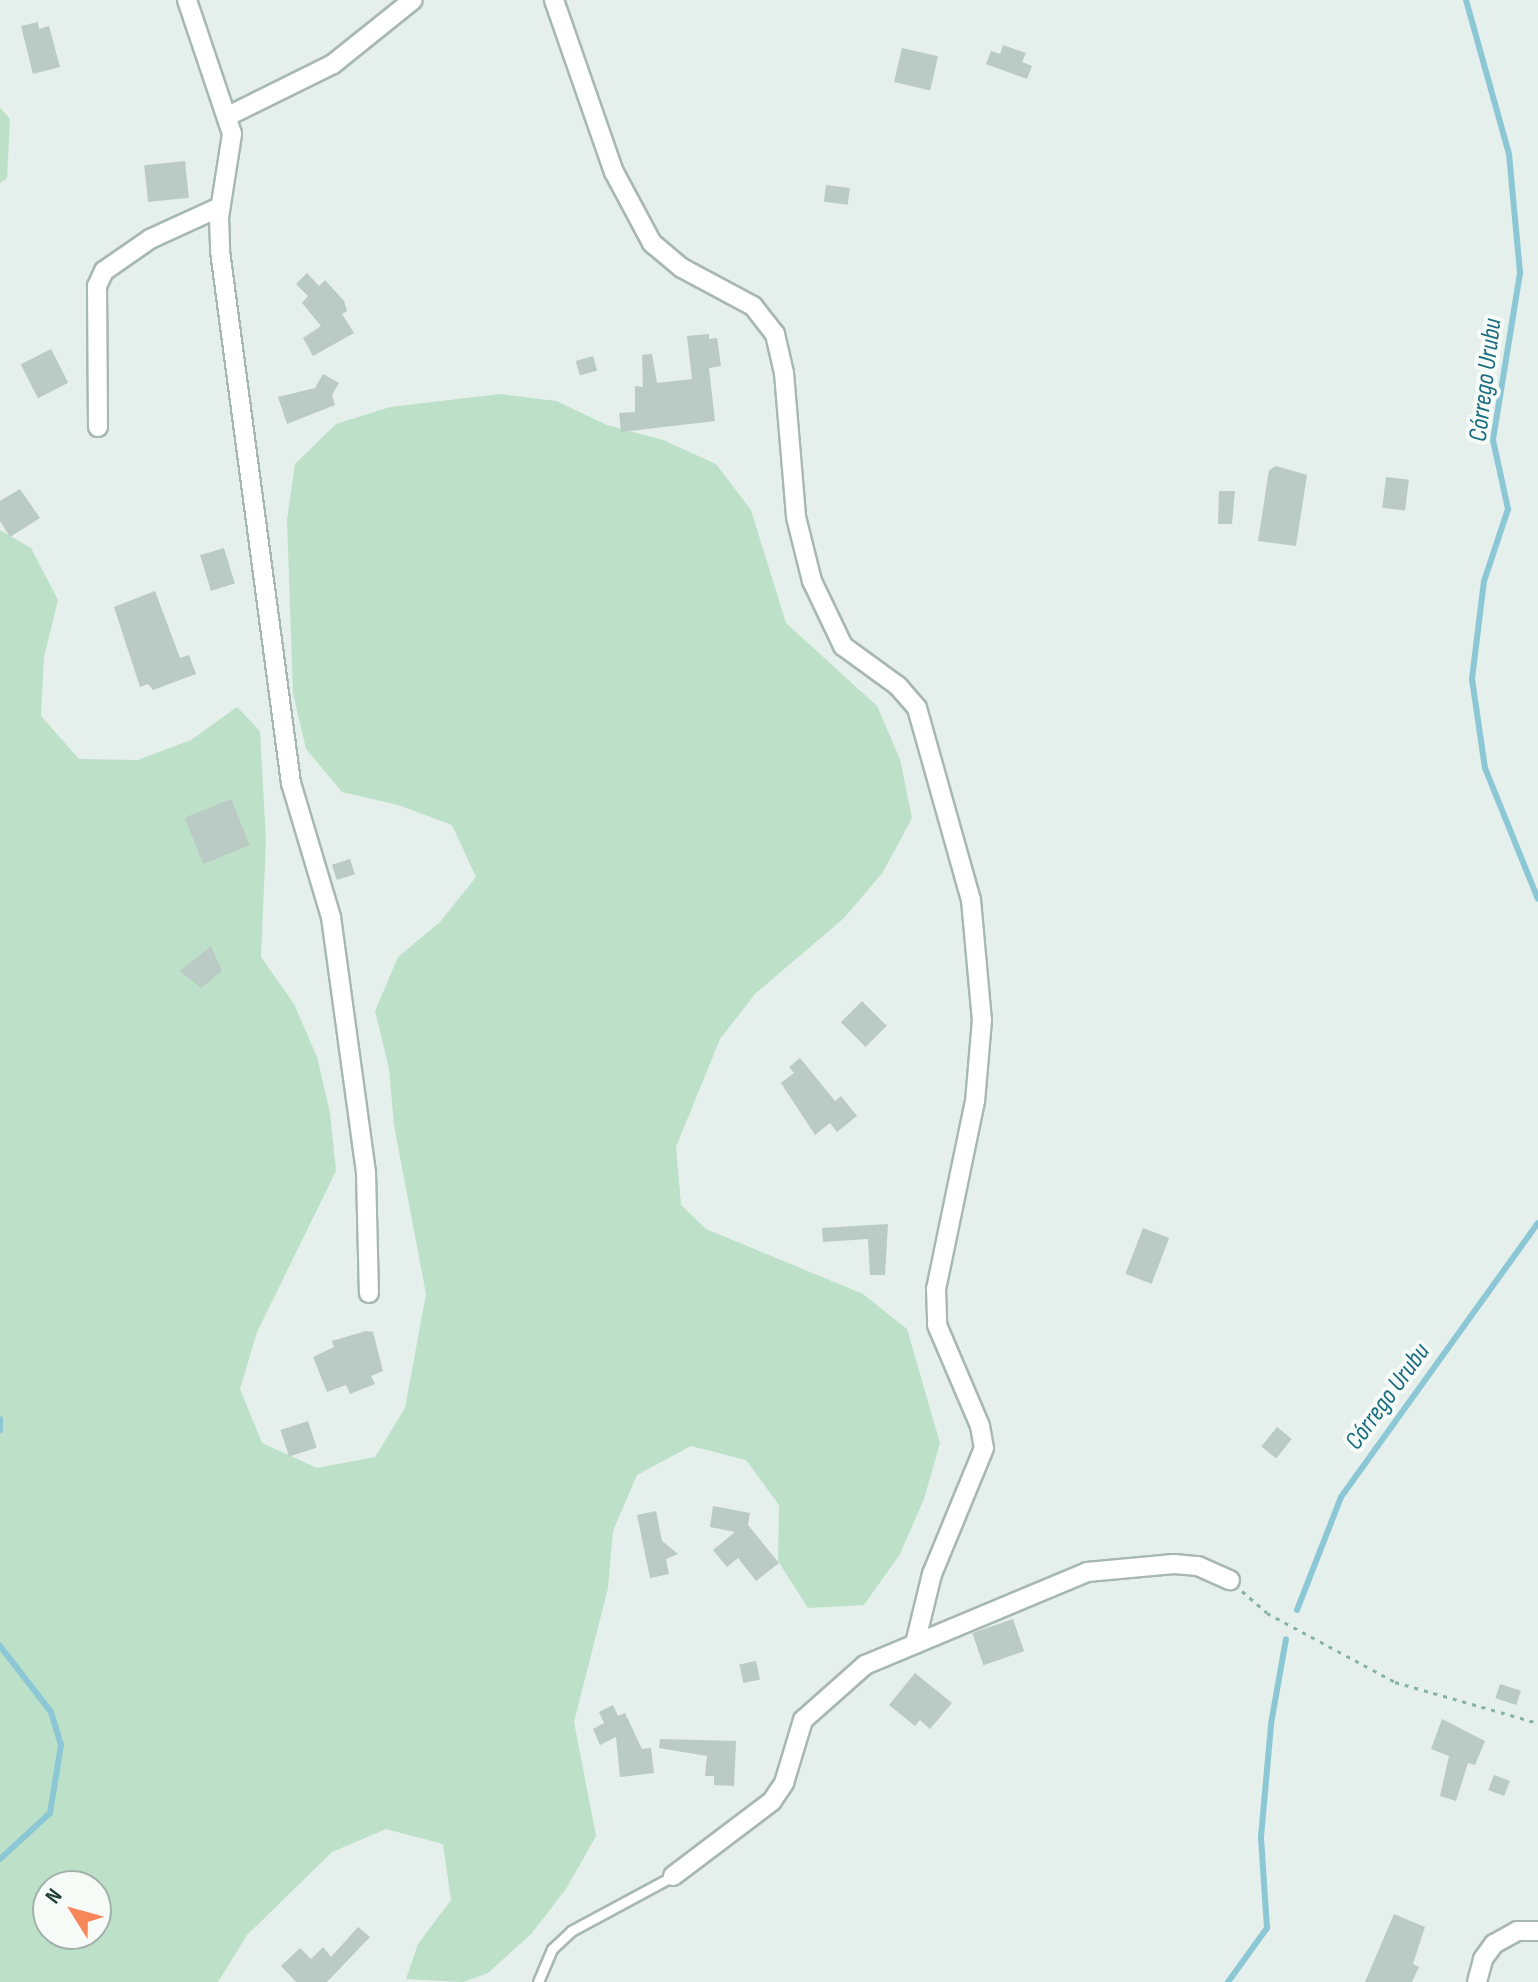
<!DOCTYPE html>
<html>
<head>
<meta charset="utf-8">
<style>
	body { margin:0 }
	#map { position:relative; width:1538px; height:1982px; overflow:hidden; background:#e5efeb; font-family:"Sofia Sans Condensed",sans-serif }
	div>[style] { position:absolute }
	.green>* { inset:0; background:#bde0c8 }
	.stream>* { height:6px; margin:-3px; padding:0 3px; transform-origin:3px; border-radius:3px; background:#8cc7d5 }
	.building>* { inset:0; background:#bacac4; transform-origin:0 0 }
	.path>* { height:3px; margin-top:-1.5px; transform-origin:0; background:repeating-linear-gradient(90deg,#84b3a6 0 4px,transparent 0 10px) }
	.roads { filter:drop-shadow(2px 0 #a7b8b2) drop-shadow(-2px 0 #a7b8b2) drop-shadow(0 2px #a7b8b2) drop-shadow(0 -2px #a7b8b2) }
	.lane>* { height:9px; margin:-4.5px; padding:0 4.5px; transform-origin:4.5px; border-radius:4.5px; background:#fff }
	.street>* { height:18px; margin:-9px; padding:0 9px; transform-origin:9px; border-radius:9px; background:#fff }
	span { translate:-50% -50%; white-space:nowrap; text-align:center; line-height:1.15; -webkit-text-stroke:8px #f6fbf8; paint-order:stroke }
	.water-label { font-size:26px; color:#1a6c81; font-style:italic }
	.north { position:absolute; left:32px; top:1870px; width:80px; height:80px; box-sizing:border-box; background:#f6fbf8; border:2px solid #a2b1ac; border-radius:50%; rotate:307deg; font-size:22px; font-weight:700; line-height:32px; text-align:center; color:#23423a }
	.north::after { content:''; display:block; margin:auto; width:28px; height:36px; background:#f7865b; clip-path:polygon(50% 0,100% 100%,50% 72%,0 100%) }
</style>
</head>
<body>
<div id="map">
	<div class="green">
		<i style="clip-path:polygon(0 108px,10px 119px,7px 178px,0 183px)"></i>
		<i style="clip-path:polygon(evenodd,500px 394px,556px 401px,607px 425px,663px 440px,716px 464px,751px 510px,786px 623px,877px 706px,900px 759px,912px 818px,883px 872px,844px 918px,755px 994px,720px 1039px,676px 1147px,681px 1205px,706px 1229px,863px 1294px,907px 1329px,940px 1443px,924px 1499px,900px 1554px,864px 1605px,808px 1608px,778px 1561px,779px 1505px,746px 1460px,691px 1446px,637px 1475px,613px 1531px,608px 1588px,574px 1722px,596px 1836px,566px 1889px,531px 1934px,488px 1973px,463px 1982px,406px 1979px,418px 1944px,451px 1900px,443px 1844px,386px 1829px,332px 1852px,247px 1935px,218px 1982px,0 1982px,0 530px,31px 548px,58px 600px,44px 657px,41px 716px,79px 759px,138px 760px,191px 740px,237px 707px,260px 731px,266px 840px,261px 957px,294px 1004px,317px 1057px,330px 1113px,336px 1171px,257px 1332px,240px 1389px,262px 1443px,317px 1468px,375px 1457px,405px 1408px,426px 1294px,394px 1125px,389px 1068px,375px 1011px,398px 957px,440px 922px,476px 877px,452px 825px,398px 805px,342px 792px,306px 749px,293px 693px,287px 520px,295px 464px,336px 424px,390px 407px,500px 394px,48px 1886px,96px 1886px,96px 1934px,48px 1934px,48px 1886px)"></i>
	</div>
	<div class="stream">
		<i style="left:1466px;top:0;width:160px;rotate:74.4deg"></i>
		<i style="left:1509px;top:154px;width:120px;rotate:84.7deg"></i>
		<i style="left:1520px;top:273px;width:169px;rotate:99.2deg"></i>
		<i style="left:1493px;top:440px;width:71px;rotate:77.7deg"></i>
		<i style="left:1508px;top:509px;width:76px;rotate:108.4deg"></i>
		<i style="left:1484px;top:581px;width:99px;rotate:97deg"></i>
		<i style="left:1472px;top:679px;width:90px;rotate:81.7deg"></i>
		<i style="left:1485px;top:768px;width:141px;rotate:68deg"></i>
		<i style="left:0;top:1419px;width:11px;rotate:90deg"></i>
		<i style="left:1297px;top:1610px;width:121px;rotate:-68.7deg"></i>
		<i style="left:1341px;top:1497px;width:337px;rotate:-54.3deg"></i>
		<i style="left:0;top:1646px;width:83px;rotate:52.3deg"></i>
		<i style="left:51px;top:1712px;width:34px;rotate:73deg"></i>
		<i style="left:61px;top:1745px;width:69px;rotate:99.2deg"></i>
		<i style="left:50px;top:1813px;width:68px;rotate:137.4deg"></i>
		<i style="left:1228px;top:1982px;width:67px;rotate:-54.2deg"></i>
		<i style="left:1267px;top:1928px;width:91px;rotate:-93.8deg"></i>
		<i style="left:1261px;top:1837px;width:113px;rotate:-84.9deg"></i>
		<i style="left:1271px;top:1724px;width:86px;rotate:-80deg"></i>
	</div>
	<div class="building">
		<i style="clip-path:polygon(38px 22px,39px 29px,49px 26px,60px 67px,33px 74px,21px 26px)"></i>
		<i style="clip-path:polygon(1003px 45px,1026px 53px,1022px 62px,1032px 66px,1027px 79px,986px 64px,991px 51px,1000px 54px)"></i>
		<i style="left:902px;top:48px;width:37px;height:35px;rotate:13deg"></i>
		<i style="left:185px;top:161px;width:37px;height:41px;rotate:84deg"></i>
		<i style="left:826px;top:185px;width:24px;height:17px;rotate:7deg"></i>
		<i style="clip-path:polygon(307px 273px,319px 286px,325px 280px,344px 301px,347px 311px,342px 314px,354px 333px,313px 356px,303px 338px,321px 326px,302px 303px,308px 296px,296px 284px)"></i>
		<i style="clip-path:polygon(709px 334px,709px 339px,717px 338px,721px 366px,709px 368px,715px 421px,621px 432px,619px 413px,635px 412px,635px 386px,643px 387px,642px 355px,652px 354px,657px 383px,692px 379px,687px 336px)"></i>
		<i style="left:51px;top:349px;width:38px;height:34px;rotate:63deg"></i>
		<i style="left:593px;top:356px;width:15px;height:18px;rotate:74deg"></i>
		<i style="clip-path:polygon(323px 374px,339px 383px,332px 395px,335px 405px,287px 424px,278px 397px,315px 388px)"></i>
		<i style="clip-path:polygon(1276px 466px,1307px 475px,1296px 546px,1258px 541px,1269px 470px)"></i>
		<i style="left:1386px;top:477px;width:23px;height:31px;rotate:7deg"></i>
		<i style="clip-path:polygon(20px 489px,40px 518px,10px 537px,0 521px,0 501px)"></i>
		<i style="clip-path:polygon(1219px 491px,1235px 491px,1232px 524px,1218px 524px)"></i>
		<i style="left:224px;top:548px;width:37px;height:25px;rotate:73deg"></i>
		<i style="clip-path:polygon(155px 591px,180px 658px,189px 655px,196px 674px,153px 690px,148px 684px,140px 687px,114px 607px)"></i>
		<i style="left:231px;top:799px;width:50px;height:50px;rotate:68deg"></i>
		<i style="left:350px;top:859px;width:16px;height:19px;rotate:72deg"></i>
		<i style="clip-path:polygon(211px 946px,222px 971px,201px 988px,180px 971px)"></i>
		<i style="left:862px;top:1001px;width:35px;height:30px;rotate:45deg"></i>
		<i style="clip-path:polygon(800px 1058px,835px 1101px,841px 1096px,857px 1116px,837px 1132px,830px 1123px,815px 1135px,781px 1083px,794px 1073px,789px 1067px)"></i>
		<i style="clip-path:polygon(888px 1224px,885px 1275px,870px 1275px,868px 1239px,823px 1242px,822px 1228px)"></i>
		<i style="left:1143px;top:1228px;width:28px;height:49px;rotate:21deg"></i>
		<i style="clip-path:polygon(366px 1331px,373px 1332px,383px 1371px,371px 1376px,375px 1384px,350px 1394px,346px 1385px,327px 1392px,313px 1357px,334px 1347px,332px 1341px)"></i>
		<i style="left:308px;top:1421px;width:28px;height:29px;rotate:72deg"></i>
		<i style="left:1277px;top:1427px;width:19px;height:25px;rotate:39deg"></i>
		<i style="clip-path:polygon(713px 1506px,750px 1513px,748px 1525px,779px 1563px,756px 1581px,738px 1558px,727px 1567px,713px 1550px,735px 1532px,710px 1527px)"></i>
		<i style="clip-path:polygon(656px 1511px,662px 1541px,678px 1554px,666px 1559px,669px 1574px,650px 1578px,637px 1515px)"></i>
		<i style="left:1013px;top:1619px;width:34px;height:43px;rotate:71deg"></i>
		<i style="left:756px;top:1661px;width:19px;height:17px;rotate:78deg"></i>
		<i style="clip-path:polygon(915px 1673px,952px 1703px,930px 1729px,920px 1720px,915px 1726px,889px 1705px)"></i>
		<i style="left:1500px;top:1684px;width:22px;height:15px;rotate:18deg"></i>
		<i style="clip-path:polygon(613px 1705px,618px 1716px,625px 1713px,642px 1749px,651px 1748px,654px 1773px,620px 1777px,616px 1737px,600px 1745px,593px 1729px,604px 1723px,599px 1712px)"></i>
		<i style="clip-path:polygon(1442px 1719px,1485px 1741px,1475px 1765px,1468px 1763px,1456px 1801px,1440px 1796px,1449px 1756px,1431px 1749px)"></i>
		<i style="clip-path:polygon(660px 1739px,736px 1741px,734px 1786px,714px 1785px,714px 1776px,705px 1776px,707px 1756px,659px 1748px)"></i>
		<i style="left:1494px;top:1775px;width:17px;height:16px;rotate:21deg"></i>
		<i style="clip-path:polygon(1394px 1914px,1425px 1927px,1413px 1964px,1419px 1967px,1412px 1982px,1365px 1982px)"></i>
		<i style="clip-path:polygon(358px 1927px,370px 1937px,327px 1982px,296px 1982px,281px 1966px,300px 1948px,311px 1959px,323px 1947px,331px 1957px)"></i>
	</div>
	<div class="path">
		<i style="left:1242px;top:1591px;width:33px;rotate:41deg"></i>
		<i style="left:1267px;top:1613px;width:145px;rotate:28.3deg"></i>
		<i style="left:1395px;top:1682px;width:149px;rotate:16deg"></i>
	</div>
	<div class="roads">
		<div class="lane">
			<i style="left:538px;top:1982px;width:36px;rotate:-67deg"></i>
			<i style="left:552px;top:1949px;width:26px;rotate:-43deg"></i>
			<i style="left:571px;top:1931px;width:116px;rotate:-28.3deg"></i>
		</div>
		<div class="street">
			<i style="left:187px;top:0;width:141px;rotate:71.4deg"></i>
			<i style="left:232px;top:134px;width:84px;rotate:98.9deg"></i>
			<i style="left:219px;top:217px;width:34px;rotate:88deg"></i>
			<i style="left:220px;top:251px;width:537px;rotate:82.4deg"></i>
			<i style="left:291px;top:783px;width:140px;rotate:73.4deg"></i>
			<i style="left:331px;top:917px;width:258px;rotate:82.2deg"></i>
			<i style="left:366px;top:1173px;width:120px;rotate:88.6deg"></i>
			<i style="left:554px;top:0;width:182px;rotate:70.8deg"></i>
			<i style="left:614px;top:172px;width:81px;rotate:61.8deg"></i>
			<i style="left:652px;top:243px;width:39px;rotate:40deg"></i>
			<i style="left:682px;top:268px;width:81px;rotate:28.2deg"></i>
			<i style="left:753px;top:306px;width:36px;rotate:52deg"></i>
			<i style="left:775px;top:334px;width:40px;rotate:77deg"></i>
			<i style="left:784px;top:373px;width:144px;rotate:85.2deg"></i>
			<i style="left:796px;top:517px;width:66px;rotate:76deg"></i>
			<i style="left:812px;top:581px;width:72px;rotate:64.5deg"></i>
			<i style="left:843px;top:646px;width:68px;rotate:36deg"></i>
			<i style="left:898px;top:686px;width:29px;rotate:49deg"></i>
			<i style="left:917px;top:708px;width:199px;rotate:74.3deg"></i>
			<i style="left:971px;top:900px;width:121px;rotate:84.8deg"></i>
			<i style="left:982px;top:1020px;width:81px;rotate:94.9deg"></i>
			<i style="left:975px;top:1101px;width:192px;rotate:101.7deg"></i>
			<i style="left:936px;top:1289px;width:36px;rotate:88deg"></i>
			<i style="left:937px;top:1325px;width:110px;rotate:66.9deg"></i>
			<i style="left:980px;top:1426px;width:22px;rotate:80deg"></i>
			<i style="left:984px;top:1448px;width:136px;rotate:112.4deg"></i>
			<i style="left:932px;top:1574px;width:72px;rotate:103.7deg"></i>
			<i style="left:228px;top:116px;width:117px;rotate:-26.3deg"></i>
			<i style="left:333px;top:64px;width:102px;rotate:-38.7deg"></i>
			<i style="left:98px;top:427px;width:141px;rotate:-90.4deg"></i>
			<i style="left:97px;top:286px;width:17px;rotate:-65deg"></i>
			<i style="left:104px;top:271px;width:56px;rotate:-34.8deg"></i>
			<i style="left:150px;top:239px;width:77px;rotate:-24.6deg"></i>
			<i style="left:673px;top:1876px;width:124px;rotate:-37.1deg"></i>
			<i style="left:772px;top:1801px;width:22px;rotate:-56deg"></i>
			<i style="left:784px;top:1783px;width:66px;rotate:-73.2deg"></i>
			<i style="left:803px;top:1720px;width:83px;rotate:-41.6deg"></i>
			<i style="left:865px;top:1665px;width:241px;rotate:-22.7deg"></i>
			<i style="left:1087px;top:1572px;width:87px;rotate:-5.3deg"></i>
			<i style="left:1174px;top:1564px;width:24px;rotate:5deg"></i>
			<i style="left:1198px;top:1566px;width:35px;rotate:24deg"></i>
			<i style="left:1477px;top:1982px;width:24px;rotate:-75deg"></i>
			<i style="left:1483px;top:1959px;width:19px;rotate:-54deg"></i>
			<i style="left:1494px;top:1944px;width:26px;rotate:-29deg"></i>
			<i style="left:1517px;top:1931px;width:21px"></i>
		</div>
	</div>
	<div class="water-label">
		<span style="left:1486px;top:380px;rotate:-83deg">Córrego Urubu</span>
		<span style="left:1388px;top:1397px;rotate:-54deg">Córrego Urubu</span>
	</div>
	<div class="north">N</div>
</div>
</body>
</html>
